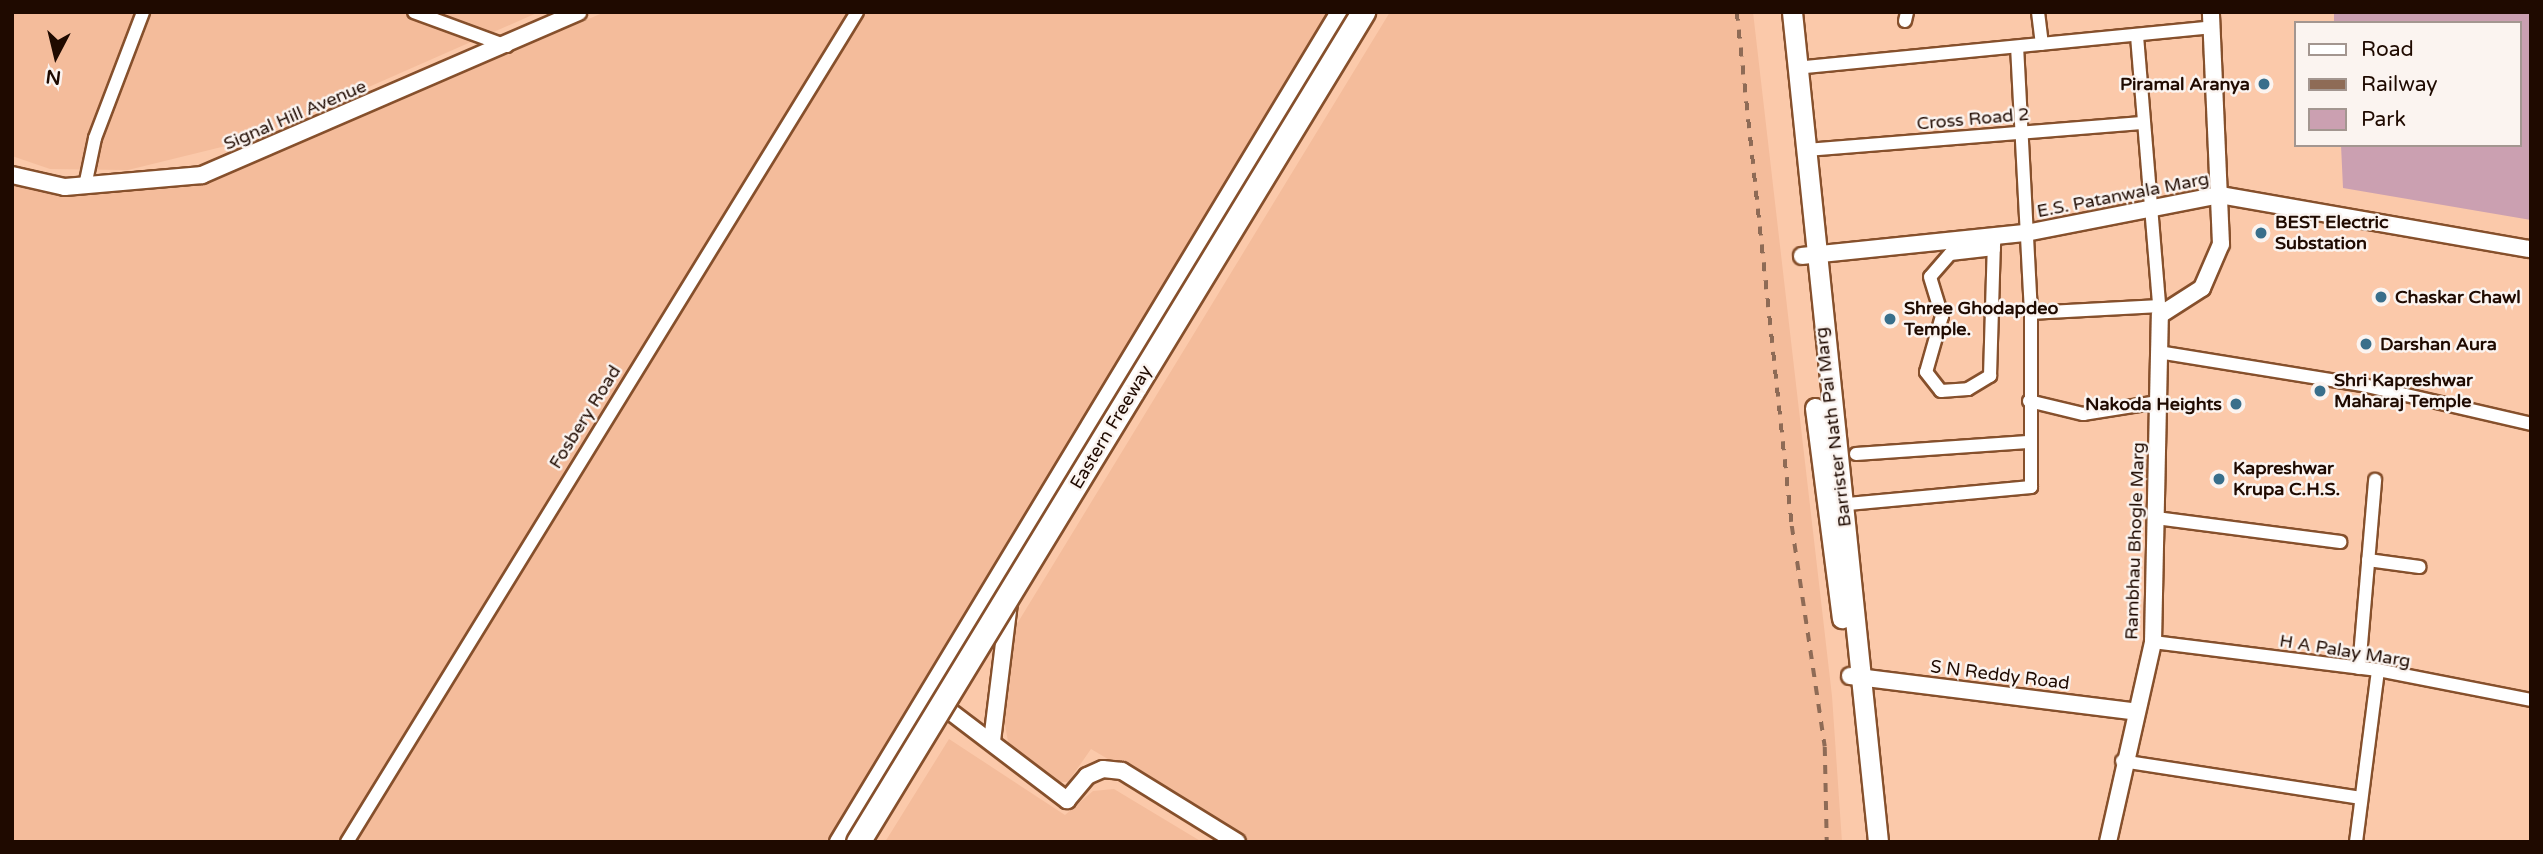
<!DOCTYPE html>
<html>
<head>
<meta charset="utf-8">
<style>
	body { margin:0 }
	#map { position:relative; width:2543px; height:854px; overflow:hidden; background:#fbc9aa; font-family:"Varela Round",sans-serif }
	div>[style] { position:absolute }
	.built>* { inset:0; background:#f4bc9b }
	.green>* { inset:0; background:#cba0b1 }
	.roads { filter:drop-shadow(2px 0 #86502c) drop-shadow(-2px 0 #86502c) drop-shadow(0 2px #86502c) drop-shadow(0 -2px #86502c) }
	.minor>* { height:12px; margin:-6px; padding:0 6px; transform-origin:6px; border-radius:6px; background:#fff }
	.tertiary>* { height:16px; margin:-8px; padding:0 8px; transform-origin:8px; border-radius:8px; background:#fff }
	.primary>* { height:19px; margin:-9.5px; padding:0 9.5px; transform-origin:9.5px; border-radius:9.5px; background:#fff }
	.rail>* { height:3.5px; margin-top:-1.75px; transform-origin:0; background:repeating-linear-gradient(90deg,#8e6b56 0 9px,transparent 0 18px) }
	.bridges { filter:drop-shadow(2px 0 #86502c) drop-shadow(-2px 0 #86502c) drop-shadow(0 2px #86502c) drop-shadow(0 -2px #86502c) }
	.motorway-bridge>* { height:23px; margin:-11.5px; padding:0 11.5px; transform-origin:11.5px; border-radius:11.5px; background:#fff }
	.dots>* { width:19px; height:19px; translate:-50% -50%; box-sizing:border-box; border:4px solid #fbf4f0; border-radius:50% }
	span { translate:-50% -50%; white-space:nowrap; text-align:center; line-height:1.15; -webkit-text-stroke:5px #fbf4f0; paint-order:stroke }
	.poi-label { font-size:18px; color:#1f0a00; font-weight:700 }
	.right { translate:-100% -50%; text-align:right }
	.left { translate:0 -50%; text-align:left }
	.street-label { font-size:18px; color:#1f0a00 }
	.frame { position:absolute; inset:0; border:14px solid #1f0a00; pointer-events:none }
	.legend { position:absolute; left:2294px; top:21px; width:228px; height:126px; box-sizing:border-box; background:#fbf4f0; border:2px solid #a39690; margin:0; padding:9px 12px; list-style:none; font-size:21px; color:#1f0a00 }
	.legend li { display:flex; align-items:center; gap:14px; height:35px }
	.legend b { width:35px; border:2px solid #a39690 }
	.north { position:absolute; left:21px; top:21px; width:70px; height:70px; -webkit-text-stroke:5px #fbf4f0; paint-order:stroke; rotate:187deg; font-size:19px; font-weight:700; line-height:28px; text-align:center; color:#1f0a00 }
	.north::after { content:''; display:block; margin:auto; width:24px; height:32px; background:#1f0a00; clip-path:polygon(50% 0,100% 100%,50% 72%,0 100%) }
</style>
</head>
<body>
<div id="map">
	<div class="built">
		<i style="clip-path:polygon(12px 12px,539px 12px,246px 141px,128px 170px,50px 169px,12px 156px)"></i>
		<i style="clip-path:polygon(605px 12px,1339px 12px,836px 842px,12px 842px,12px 182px,203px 181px)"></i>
		<i style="clip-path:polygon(1390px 12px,1753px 12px,1832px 696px,1842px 842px,1249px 842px,1091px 749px,1068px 782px,1058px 782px,1009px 747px,1003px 714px,1009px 637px)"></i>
		<i style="clip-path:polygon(949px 739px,1065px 815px,1093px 791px,1114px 789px,1202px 842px,885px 842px)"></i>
	</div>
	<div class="green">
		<i style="clip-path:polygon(2334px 12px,2531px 12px,2531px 220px,2343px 188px,2341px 145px,2520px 145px,2520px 23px,2334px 23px)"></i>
	</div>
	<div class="roads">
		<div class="minor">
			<i style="left:414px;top:12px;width:99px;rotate:20.1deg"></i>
			<i style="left:2038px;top:12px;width:32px;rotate:83deg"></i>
			<i style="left:1905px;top:21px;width:9px;rotate:-77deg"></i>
			<i style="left:2137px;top:36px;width:280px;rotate:85.3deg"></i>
			<i style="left:1796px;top:68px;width:418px;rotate:-5.6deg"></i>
			<i style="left:1806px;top:150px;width:337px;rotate:-4.6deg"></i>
			<i style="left:85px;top:186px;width:49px;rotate:-78.2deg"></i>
			<i style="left:95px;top:138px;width:135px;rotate:-69.1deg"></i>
			<i style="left:1994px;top:249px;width:44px;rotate:173.5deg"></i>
			<i style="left:1950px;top:254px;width:30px;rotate:131deg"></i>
			<i style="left:1930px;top:277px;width:41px;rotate:72.9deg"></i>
			<i style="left:1942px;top:316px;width:58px;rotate:105.9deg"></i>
			<i style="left:1926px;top:372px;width:24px;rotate:52deg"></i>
			<i style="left:1941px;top:391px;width:27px;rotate:-4deg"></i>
			<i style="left:1968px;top:389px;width:26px;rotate:-31deg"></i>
			<i style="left:1990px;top:376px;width:131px;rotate:-88.3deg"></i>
			<i style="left:1994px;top:245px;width:9px;rotate:-84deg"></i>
			<i style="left:2031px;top:313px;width:128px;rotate:-3.1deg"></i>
			<i style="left:2158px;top:352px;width:212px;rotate:9.2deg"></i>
			<i style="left:2367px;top:386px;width:168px;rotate:13deg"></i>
			<i style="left:2029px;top:401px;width:56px;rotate:13.5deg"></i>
			<i style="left:2083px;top:414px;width:76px;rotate:-9.1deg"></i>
			<i style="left:1856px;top:454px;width:172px;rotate:-4deg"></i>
			<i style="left:1837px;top:505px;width:195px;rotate:-5.3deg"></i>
			<i style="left:2031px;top:487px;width:174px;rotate:-90deg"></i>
			<i style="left:2031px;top:313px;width:266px;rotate:-93deg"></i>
			<i style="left:2156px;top:518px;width:186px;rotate:7.4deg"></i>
			<i style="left:2368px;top:560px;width:52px;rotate:7.7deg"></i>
			<i style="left:2153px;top:642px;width:227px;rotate:7.1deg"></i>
			<i style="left:2378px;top:670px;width:156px;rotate:11.1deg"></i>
			<i style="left:2359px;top:668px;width:189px;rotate:-85.1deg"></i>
			<i style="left:2122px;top:761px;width:241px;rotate:8.8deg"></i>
			<i style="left:347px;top:842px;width:974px;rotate:-58.43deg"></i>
			<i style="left:2356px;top:842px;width:173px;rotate:-82.7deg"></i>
		</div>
		<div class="tertiary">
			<i style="left:12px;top:175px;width:54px;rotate:12.8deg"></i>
			<i style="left:65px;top:187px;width:138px;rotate:-5deg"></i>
			<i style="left:202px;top:175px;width:410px;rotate:-23.4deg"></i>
			<i style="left:1802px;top:256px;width:225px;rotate:-5.9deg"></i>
			<i style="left:2026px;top:233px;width:198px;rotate:-11.1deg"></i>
			<i style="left:2220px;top:195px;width:316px;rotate:9.9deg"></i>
			<i style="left:1850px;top:676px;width:285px;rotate:7.1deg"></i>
			<i style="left:947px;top:709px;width:151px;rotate:37.2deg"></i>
			<i style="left:1067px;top:800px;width:31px;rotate:-50deg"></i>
			<i style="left:1087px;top:776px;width:17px;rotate:-24deg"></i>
			<i style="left:1103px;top:769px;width:19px;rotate:6deg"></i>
			<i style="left:1122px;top:771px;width:135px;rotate:31.7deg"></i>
			<i style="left:992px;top:741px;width:139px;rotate:-83deg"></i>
			<i style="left:838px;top:842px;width:969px;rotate:-58.88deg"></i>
			<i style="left:2108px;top:842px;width:205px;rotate:-77.3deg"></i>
			<i style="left:2153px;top:642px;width:327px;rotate:-88.8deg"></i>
			<i style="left:2160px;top:315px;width:50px;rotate:-32.7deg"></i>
			<i style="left:2202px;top:288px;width:48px;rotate:-66.6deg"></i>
			<i style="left:2221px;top:244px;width:232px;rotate:-92.5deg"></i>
		</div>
		<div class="primary">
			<i style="left:1792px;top:12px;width:834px;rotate:84.08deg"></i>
			<i style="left:1815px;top:408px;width:212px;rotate:82.7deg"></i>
		</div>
	</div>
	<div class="rail">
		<i style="left:1737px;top:12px;width:517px;rotate:83.89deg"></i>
		<i style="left:1792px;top:526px;width:223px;rotate:81.5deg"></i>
		<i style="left:1825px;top:747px;width:95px;rotate:88.8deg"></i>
	</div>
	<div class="bridges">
		<div class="motorway-bridge">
			<i style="left:858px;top:842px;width:972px;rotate:-58.68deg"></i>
		</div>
	</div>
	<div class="dots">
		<i style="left:2264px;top:84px;background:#396f8b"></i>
		<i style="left:2261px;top:233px;background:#396f8b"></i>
		<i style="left:2381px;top:297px;background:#396f8b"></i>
		<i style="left:1890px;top:319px;background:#396f8b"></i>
		<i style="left:2366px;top:344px;background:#396f8b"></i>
		<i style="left:2320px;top:391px;background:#396f8b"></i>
		<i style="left:2236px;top:404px;background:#396f8b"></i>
		<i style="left:2219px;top:479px;background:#396f8b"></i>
	</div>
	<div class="poi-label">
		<span class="right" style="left:2250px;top:84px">Piramal Aranya</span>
		<span class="left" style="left:2275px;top:233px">BEST Electric<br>Substation</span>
		<span class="left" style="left:2395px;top:297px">Chaskar Chawl</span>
		<span class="left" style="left:1904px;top:319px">Shree Ghodapdeo<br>Temple.</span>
		<span class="left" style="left:2380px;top:344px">Darshan Aura</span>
		<span class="left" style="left:2334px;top:391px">Shri Kapreshwar<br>Maharaj Temple</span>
		<span class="right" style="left:2222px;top:404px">Nakoda Heights</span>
		<span class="left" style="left:2233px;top:479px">Kapreshwar<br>Krupa C.H.S.</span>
	</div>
	<div class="street-label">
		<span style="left:295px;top:115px;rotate:-23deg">Signal Hill Avenue</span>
		<span style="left:1973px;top:119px;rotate:-5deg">Cross Road 2</span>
		<span style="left:2123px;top:195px;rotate:-11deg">E.S. Patanwala Marg</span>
		<span style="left:585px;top:417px;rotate:-58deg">Fosbery Road</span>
		<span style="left:1111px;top:427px;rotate:-59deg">Eastern Freeway</span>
		<span style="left:1833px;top:427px;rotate:-97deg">Barrister Nath Pai Marg</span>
		<span style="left:2135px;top:541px;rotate:-88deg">Rambhau Bhogle Marg</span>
		<span style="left:2345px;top:651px;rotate:9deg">H A Palay Marg</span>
		<span style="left:2000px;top:675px;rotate:7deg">S N Reddy Road</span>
	</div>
	<div class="frame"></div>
	<ul class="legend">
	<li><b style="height:9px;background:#fff"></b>Road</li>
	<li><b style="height:9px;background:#8e6b56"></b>Railway</li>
	<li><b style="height:19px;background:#cba0b1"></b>Park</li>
	</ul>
	<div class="north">N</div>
</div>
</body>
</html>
